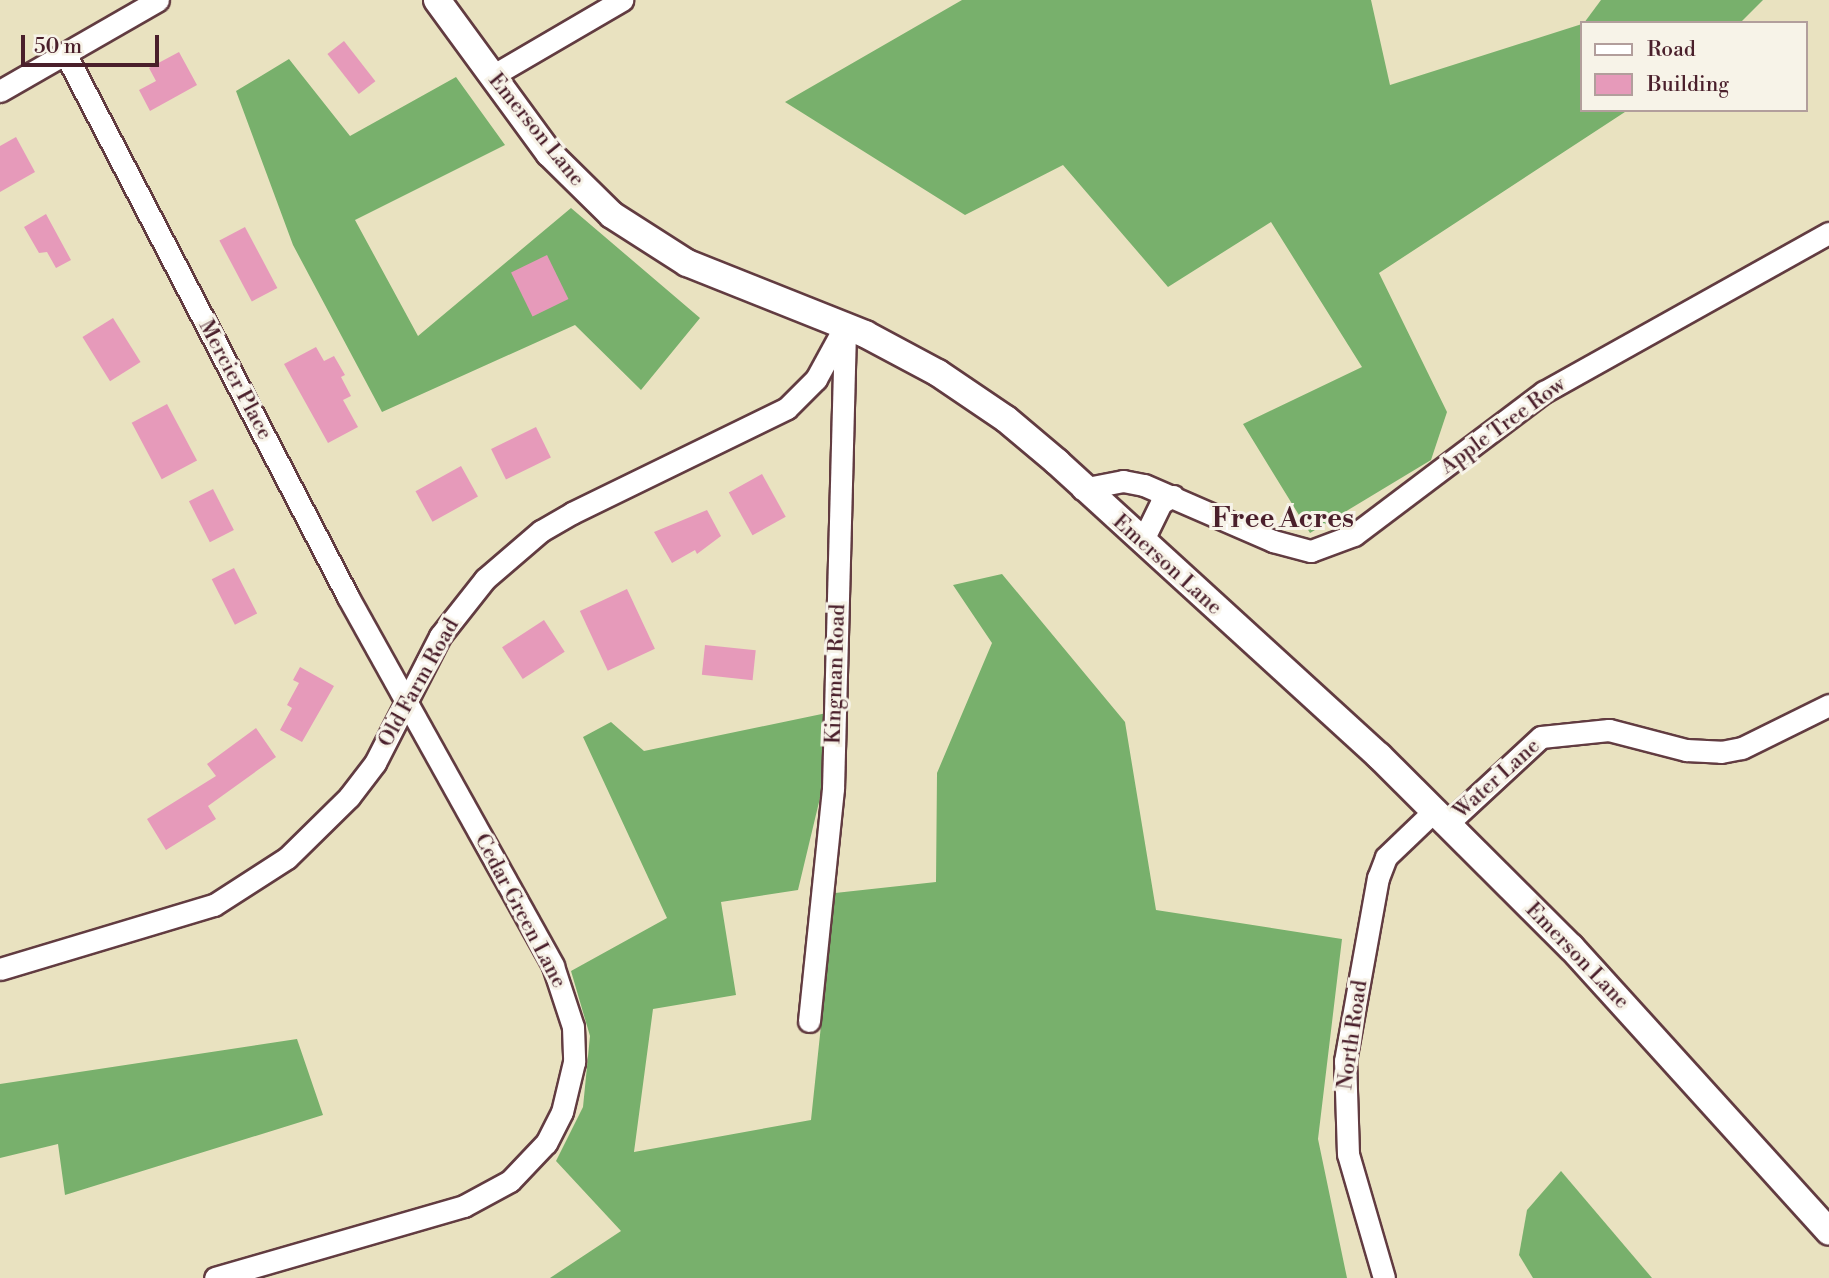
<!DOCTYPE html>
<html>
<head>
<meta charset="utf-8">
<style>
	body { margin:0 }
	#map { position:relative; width:1829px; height:1278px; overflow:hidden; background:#e9e2c0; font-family:"Libre Bodoni",serif }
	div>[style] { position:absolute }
	.forest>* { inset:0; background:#78b06c }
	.building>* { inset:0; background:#e69aba; transform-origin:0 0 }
	.roads { filter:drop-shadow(2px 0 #623c41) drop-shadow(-2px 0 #623c41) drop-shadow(0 2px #623c41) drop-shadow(0 -2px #623c41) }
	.minor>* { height:21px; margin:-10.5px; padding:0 10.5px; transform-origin:10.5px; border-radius:10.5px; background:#fff }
	.tertiary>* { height:26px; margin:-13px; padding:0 13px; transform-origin:13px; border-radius:13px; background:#fff }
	span { translate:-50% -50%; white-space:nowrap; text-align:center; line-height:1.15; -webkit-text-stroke:6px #f7f3e8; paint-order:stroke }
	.street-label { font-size:21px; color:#4a1f2b }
	.district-label { font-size:28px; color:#4a1f2b; font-weight:700 }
	.legend { position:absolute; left:1580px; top:21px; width:228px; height:91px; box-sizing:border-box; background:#f7f3e8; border:2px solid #b29e9c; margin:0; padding:9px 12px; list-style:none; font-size:21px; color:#4a1f2b }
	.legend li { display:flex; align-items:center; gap:14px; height:35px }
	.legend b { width:35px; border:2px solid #b29e9c }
	.scale { position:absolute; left:21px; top:35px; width:138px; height:32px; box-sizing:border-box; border:4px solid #4a1f2b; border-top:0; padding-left:9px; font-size:21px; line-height:24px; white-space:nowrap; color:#4a1f2b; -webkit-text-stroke:5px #f7f3e8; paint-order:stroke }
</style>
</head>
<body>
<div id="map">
	<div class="forest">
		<i style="clip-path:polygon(962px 0,1371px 0,1390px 85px,1582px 24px,1582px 110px,1628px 110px,1379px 273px,1447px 412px,1431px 460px,1310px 533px,1243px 424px,1362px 367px,1271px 222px,1168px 287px,1063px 165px,965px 215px,785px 102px)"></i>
		<i style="clip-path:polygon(1601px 0,1763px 0,1740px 23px,1584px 23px)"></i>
		<i style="clip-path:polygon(289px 59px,350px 136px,456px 77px,505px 145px,355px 220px,418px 336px,571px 208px,700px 318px,641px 390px,575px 325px,382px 412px,293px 245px,236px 91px)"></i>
		<i style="clip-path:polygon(1002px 574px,1125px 722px,1156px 910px,1342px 939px,1318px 1139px,1347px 1278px,550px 1278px,621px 1231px,556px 1161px,583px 1107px,590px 1036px,571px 971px,667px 918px,583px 737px,611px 722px,644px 751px,841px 710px,798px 890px,721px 902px,736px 995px,653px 1009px,634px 1152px,811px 1120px,835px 893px,936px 882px,937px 773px,992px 643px,953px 585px)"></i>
		<i style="clip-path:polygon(297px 1039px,323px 1115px,65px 1195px,58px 1144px,0 1158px,0 1084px)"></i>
		<i style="clip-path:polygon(1561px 1171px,1652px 1278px,1533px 1278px,1519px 1255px,1527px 1210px)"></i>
	</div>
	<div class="building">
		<i style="left:344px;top:41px;width:51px;height:21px;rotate:52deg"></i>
		<i style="clip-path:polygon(179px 52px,197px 85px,150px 111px,139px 90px,156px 81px,149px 68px)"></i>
		<i style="clip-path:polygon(16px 137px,35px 172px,0 192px,0 146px)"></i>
		<i style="clip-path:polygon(46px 214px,71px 260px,56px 268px,47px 252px,39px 253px,24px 227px)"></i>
		<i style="left:245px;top:227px;width:69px;height:29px;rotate:62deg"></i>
		<i style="left:547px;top:255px;width:49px;height:40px;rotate:64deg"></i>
		<i style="left:113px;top:318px;width:52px;height:36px;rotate:58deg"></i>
		<i style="clip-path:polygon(316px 347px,324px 361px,334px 356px,345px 375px,341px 377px,351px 396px,343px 400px,358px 427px,328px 443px,284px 364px)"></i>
		<i style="left:167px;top:404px;width:64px;height:40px;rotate:62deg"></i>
		<i style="left:536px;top:427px;width:34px;height:50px;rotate:64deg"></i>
		<i style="left:461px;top:466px;width:35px;height:52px;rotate:61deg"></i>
		<i style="left:762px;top:474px;width:49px;height:38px;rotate:61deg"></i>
		<i style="left:213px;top:489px;width:46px;height:27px;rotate:63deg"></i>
		<i style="clip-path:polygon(707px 510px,721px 536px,697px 554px,695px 550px,672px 563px,654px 532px)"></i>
		<i style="left:234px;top:568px;width:51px;height:25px;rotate:63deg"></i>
		<i style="left:627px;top:589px;width:66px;height:52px;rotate:65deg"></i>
		<i style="left:544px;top:620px;width:38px;height:50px;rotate:57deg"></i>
		<i style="left:705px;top:645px;width:51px;height:30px;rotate:6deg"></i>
		<i style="clip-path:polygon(300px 667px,334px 686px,302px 742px,280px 730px,292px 708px,287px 705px,299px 683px,293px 680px)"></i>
		<i style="clip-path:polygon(256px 728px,276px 757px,208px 806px,216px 819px,166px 850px,147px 819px,216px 776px,207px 764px)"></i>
	</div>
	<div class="roads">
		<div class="minor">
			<i style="left:66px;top:55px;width:611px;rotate:62.51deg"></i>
			<i style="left:348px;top:597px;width:422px;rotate:60.9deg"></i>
			<i style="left:553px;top:966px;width:64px;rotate:71.8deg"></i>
			<i style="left:573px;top:1027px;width:35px;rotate:88deg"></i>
			<i style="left:574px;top:1062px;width:51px;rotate:103.5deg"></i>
			<i style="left:562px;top:1112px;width:35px;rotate:117deg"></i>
			<i style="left:546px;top:1143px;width:52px;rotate:133.5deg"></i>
			<i style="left:510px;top:1181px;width:52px;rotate:151.5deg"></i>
			<i style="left:464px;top:1206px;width:259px;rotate:163.9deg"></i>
			<i style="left:492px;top:76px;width:151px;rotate:-30.3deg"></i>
			<i style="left:0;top:91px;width:182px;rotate:-29.9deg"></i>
			<i style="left:1082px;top:489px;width:42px;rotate:-11deg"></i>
			<i style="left:1123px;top:481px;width:21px;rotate:11deg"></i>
			<i style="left:1144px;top:485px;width:141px;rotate:23.5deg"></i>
			<i style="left:1273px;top:541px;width:39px;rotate:15deg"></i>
			<i style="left:1311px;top:551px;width:46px;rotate:-20.4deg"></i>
			<i style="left:1354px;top:535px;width:238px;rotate:-37deg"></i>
			<i style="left:1544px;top:392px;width:326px;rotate:-29.2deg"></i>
			<i style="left:1142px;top:542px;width:43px;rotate:-64deg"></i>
			<i style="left:1161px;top:503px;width:14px;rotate:-30deg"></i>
			<i style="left:1447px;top:824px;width:128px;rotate:-42.8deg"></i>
			<i style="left:1541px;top:737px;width:68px;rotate:-5.9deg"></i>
			<i style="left:1609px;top:730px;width:80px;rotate:14.6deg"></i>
			<i style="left:1686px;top:750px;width:35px;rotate:3deg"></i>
			<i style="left:1721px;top:752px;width:21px;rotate:-11deg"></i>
			<i style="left:1742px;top:748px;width:97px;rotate:-26.3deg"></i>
			<i style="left:0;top:969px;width:223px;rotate:-16.7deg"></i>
			<i style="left:214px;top:905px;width:87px;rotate:-32.8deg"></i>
			<i style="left:287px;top:858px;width:87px;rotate:-44.5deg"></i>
			<i style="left:349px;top:797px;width:43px;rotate:-52.6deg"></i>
			<i style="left:375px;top:763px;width:143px;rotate:-62.9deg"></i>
			<i style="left:440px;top:636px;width:73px;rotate:-51.7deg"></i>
			<i style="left:485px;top:579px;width:74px;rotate:-40.6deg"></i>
			<i style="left:541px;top:531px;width:36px;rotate:-30deg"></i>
			<i style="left:572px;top:513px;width:239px;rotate:-26deg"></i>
			<i style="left:787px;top:408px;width:41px;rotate:-45deg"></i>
			<i style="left:816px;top:379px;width:60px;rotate:-61.3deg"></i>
			<i style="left:809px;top:1021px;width:233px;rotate:-84.1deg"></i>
			<i style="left:833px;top:789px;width:461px;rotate:-88.5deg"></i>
			<i style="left:1384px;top:1278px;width:129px;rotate:-106.2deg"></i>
			<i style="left:1348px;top:1154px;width:93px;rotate:-91.8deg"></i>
			<i style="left:1345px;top:1061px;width:186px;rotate:-79.8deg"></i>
			<i style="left:1378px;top:878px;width:22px;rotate:-69deg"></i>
			<i style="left:1386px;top:857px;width:66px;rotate:-43.8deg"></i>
		</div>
		<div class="tertiary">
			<i style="left:437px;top:0;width:190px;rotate:53.8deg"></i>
			<i style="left:549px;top:153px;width:88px;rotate:44.5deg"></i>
			<i style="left:612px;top:215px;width:89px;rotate:32.6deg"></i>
			<i style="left:687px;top:263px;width:192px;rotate:21.7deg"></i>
			<i style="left:865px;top:334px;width:83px;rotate:28.1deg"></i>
			<i style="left:938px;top:373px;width:82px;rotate:34.1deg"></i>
			<i style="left:1006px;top:419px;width:67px;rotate:40.1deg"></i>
			<i style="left:1057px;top:462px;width:436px;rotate:42.4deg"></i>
			<i style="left:1379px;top:756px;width:271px;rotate:44.9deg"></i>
			<i style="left:1571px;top:947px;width:384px;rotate:47.8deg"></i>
		</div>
	</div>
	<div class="street-label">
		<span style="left:536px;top:130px;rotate:51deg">Emerson Lane</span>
		<span style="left:235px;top:380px;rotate:62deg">Mercier Place</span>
		<span style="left:1503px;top:426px;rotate:-36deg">Apple Tree Row</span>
		<span style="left:1167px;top:565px;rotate:42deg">Emerson Lane</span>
		<span style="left:836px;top:674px;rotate:-88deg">Kingman Road</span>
		<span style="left:419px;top:683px;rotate:-61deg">Old Farm Road</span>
		<span style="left:1497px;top:779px;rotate:-42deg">Water Lane</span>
		<span style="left:520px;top:911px;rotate:62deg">Cedar Green Lane</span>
		<span style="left:1577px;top:956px;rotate:46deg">Emerson Lane</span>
		<span style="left:1353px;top:1035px;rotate:-82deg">North Road</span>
	</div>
	<div class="district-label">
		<span style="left:1283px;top:519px">Free Acres</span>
	</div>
	<ul class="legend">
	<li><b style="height:9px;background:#fff"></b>Road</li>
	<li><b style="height:19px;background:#e69aba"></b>Building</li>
	</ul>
	<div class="scale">50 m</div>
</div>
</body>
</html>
